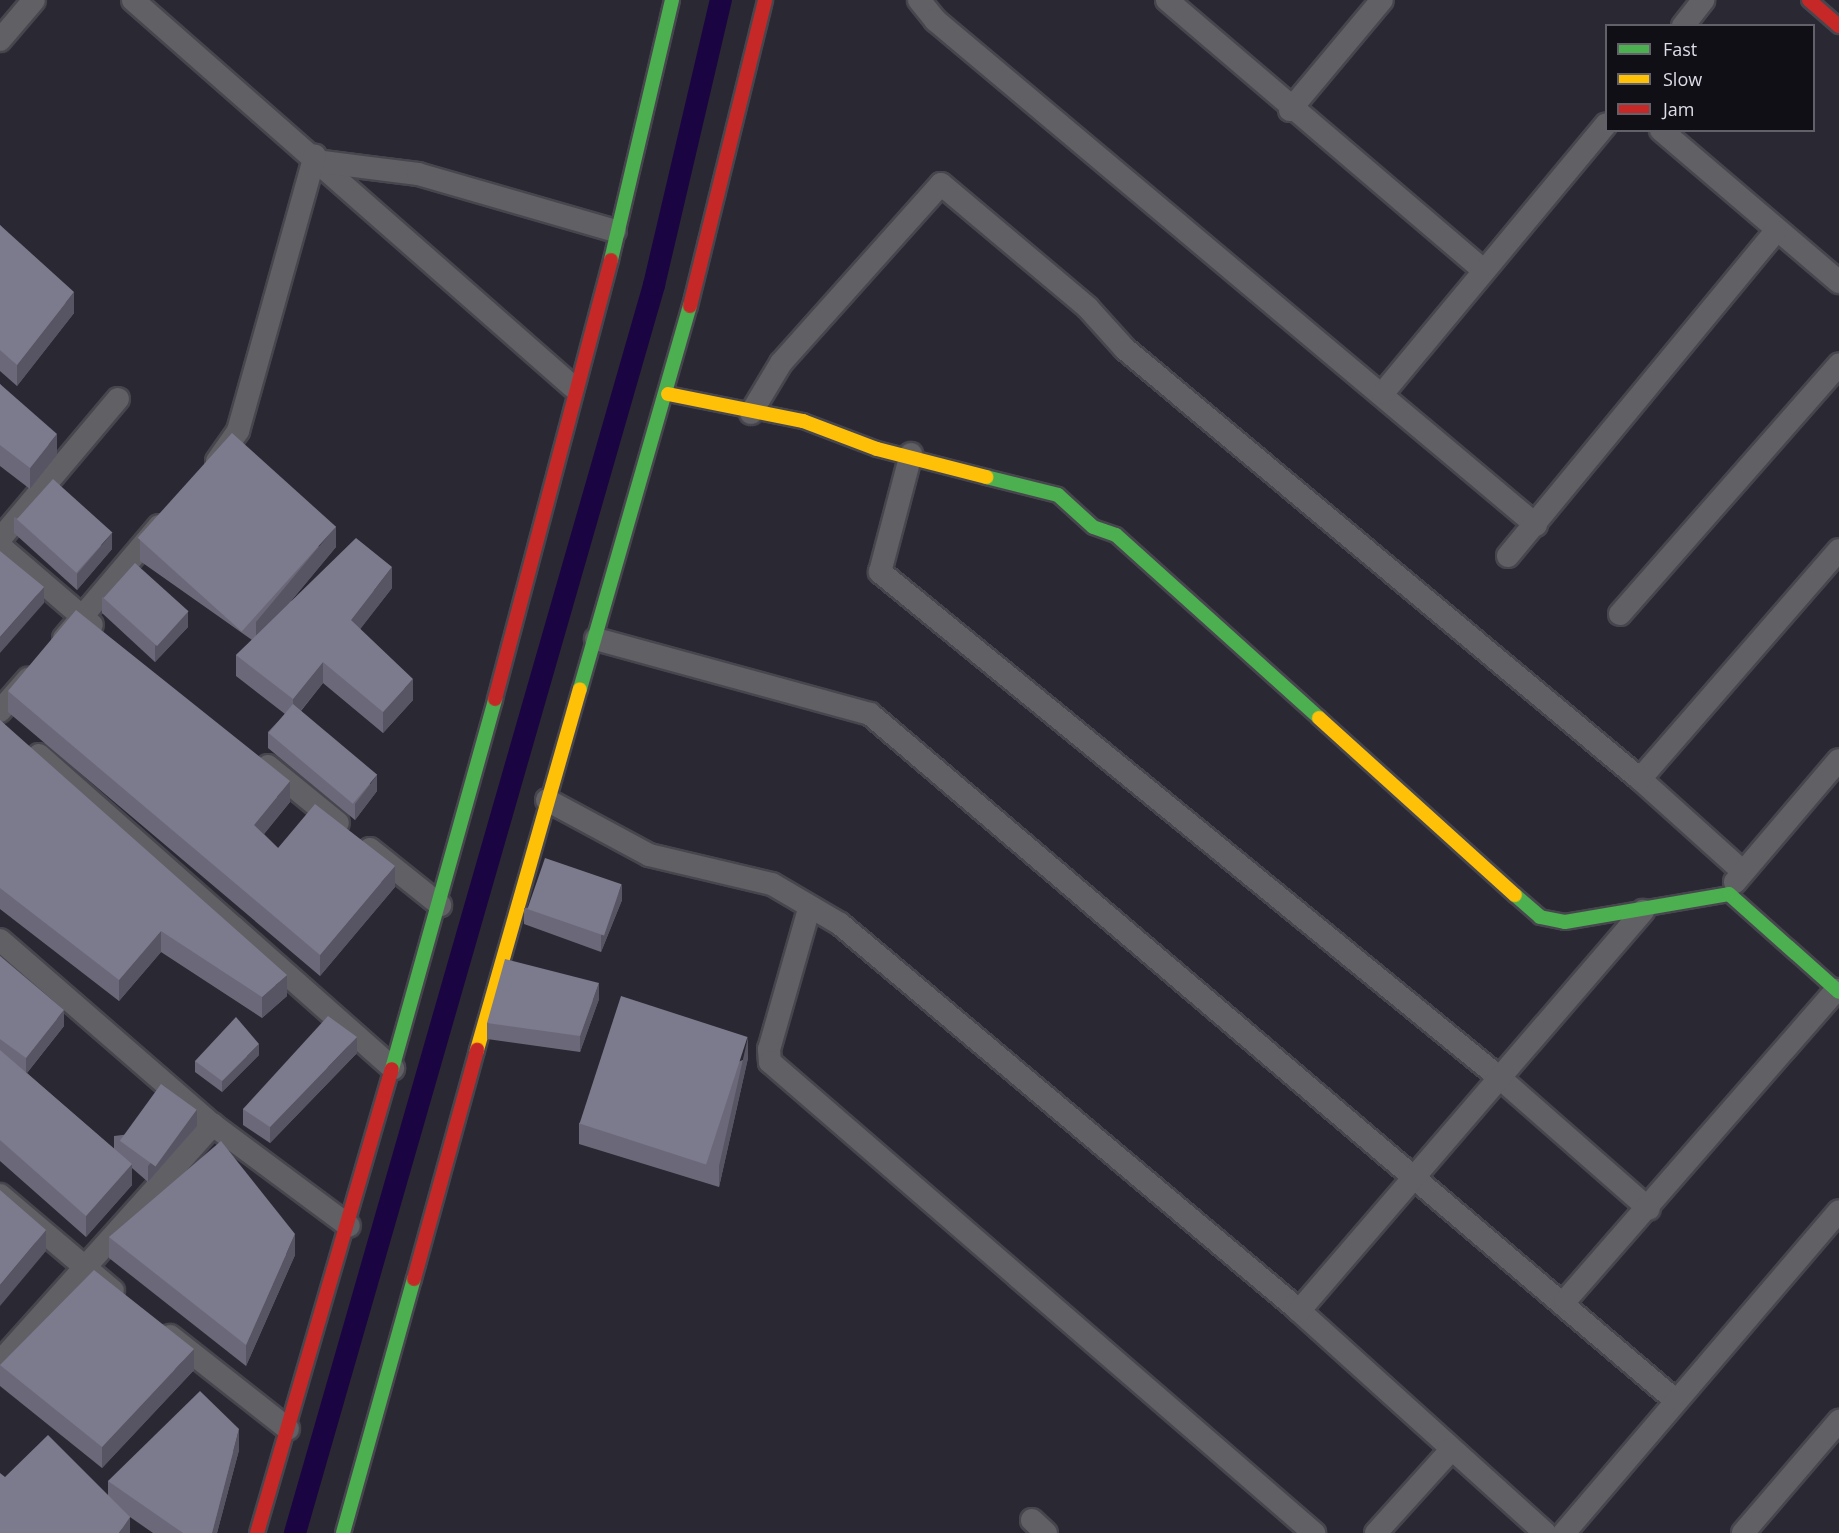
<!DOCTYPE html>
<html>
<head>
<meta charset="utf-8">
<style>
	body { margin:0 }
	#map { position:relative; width:1839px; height:1533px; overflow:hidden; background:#2a2832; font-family:"Open Sans",sans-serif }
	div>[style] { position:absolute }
	.canal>* { height:22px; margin:-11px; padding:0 11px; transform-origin:11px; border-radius:11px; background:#1b0442 }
	.roads { filter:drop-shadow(2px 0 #47464e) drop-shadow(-2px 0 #47464e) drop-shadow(0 2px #47464e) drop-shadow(0 -2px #47464e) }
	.street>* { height:22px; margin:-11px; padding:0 11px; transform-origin:11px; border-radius:11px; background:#616065 }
	.fast>* { height:14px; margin:-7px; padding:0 7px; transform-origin:7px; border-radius:7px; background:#4caf50 }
	.slow>* { height:14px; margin:-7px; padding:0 7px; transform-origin:7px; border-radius:7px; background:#ffc107 }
	.jam>* { height:14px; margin:-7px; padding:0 7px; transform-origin:7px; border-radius:7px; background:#c62828 }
	.wall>* { inset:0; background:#6b6979 }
	.shaded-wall>* { inset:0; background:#575563 }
	.building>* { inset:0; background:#7c7a8d; transform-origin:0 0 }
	span { translate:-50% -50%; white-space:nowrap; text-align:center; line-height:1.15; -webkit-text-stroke:6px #100f16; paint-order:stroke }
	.legend { position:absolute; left:1605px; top:24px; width:210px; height:108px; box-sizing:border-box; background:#100f16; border:2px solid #62616a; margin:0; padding:8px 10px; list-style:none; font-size:18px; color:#dddce7 }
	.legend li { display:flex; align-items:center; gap:12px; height:30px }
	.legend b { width:30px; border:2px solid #62616a }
</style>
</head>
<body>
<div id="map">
	<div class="canal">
		<i style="left:295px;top:1533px;width:1299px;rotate:-73.95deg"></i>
		<i style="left:654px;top:285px;width:293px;rotate:-76.8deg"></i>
	</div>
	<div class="roads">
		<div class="street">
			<i style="left:133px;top:0;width:586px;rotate:41.33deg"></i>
			<i style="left:919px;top:0;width:26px;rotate:51deg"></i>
			<i style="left:935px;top:20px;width:785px;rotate:40.04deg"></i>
			<i style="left:1167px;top:0;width:416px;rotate:40.5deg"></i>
			<i style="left:1683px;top:26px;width:33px;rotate:-52deg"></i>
			<i style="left:0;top:40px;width:52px;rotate:-49.6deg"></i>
			<i style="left:1290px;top:110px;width:143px;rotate:-50.1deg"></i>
			<i style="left:1661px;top:130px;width:234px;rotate:40.5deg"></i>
			<i style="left:323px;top:162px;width:96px;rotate:7.2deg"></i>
			<i style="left:418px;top:174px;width:205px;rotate:16.1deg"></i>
			<i style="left:1383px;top:393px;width:349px;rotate:-50.3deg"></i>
			<i style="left:751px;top:413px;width:58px;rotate:-59deg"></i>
			<i style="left:781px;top:363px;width:240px;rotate:-48.2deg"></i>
			<i style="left:941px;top:184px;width:192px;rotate:40.1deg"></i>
			<i style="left:1088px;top:308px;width:55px;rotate:47.9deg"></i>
			<i style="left:1125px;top:349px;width:671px;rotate:39.86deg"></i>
			<i style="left:1640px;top:779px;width:136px;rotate:42deg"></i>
			<i style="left:911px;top:454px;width:122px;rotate:104.7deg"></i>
			<i style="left:880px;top:572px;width:800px;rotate:39.22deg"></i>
			<i style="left:1500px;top:1078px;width:198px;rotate:41.3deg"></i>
			<i style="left:217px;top:461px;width:37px;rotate:-55deg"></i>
			<i style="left:238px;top:431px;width:286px;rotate:-74.4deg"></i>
			<i style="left:0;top:539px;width:183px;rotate:-49.9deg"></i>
			<i style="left:0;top:546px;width:121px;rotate:40.7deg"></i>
			<i style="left:1508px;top:556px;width:420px;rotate:-50.5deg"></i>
			<i style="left:1620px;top:614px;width:332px;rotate:-48.7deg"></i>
			<i style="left:64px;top:638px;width:147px;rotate:-49.7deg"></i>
			<i style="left:596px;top:639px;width:284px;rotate:15.3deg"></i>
			<i style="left:870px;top:714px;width:1058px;rotate:40.44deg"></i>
			<i style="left:0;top:711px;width:43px;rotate:-48.8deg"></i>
			<i style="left:39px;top:755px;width:473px;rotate:41.5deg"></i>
			<i style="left:268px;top:766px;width:90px;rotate:39.2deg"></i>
			<i style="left:1640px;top:779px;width:303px;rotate:-49deg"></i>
			<i style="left:547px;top:800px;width:116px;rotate:28.3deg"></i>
			<i style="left:649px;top:855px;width:126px;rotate:13.3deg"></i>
			<i style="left:772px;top:884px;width:79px;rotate:30.5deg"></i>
			<i style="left:840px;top:924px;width:593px;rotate:40.08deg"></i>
			<i style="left:1294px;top:1306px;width:338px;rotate:42.1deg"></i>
			<i style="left:370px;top:849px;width:90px;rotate:38.7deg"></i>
			<i style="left:1735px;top:882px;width:160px;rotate:-49.6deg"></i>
			<i style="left:809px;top:909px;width:146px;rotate:105.9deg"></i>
			<i style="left:769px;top:1049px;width:13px;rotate:86deg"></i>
			<i style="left:770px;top:1062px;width:720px;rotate:40.89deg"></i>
			<i style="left:0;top:940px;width:282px;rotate:41deg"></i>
			<i style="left:213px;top:1125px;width:169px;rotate:36.6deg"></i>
			<i style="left:0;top:1195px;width:148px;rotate:40.3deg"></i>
			<i style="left:1565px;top:1301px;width:413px;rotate:-48.9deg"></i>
			<i style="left:1299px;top:1311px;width:528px;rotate:-49.3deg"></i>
			<i style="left:170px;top:1336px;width:150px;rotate:38.2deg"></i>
			<i style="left:0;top:1362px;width:319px;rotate:-48.1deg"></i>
			<i style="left:1032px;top:1520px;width:19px;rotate:43deg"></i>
			<i style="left:1376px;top:1533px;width:113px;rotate:-47.9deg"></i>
			<i style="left:1564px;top:1533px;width:423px;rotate:-49.5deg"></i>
			<i style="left:1743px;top:1533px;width:148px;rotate:-49.4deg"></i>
		</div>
		<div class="fast">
			<i style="left:611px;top:260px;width:267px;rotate:-76.8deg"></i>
			<i style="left:986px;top:477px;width:74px;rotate:14deg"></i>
			<i style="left:1058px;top:495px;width:47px;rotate:42.4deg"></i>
			<i style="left:1093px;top:527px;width:24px;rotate:19deg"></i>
			<i style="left:1116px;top:535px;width:273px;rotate:42deg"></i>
			<i style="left:580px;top:689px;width:398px;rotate:-74deg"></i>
			<i style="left:1515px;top:895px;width:33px;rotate:41deg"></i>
			<i style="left:1540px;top:917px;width:25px;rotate:11deg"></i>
			<i style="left:1565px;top:922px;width:166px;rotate:-9.7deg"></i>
			<i style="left:1729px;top:894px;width:147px;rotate:41.7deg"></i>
			<i style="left:392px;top:1069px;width:384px;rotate:-74.4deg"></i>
			<i style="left:343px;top:1533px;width:264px;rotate:-74.4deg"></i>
		</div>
		<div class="slow">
			<i style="left:668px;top:394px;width:138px;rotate:11.3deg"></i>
			<i style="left:803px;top:421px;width:79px;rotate:20.7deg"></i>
			<i style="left:877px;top:449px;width:113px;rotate:14.4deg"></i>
			<i style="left:1319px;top:718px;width:264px;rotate:42.1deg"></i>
			<i style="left:477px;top:1050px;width:375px;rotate:-74.1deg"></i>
		</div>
		<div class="jam">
			<i style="left:1809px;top:0;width:40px;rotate:41deg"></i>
			<i style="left:690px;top:306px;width:315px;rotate:-76.2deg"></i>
			<i style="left:495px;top:699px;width:454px;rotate:-75.2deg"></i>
			<i style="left:414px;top:1279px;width:238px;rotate:-74.6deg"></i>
			<i style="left:257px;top:1533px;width:483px;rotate:-73.8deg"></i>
		</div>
	</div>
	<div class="wall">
		<i style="clip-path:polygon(0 225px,74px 313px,17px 386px,0 371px)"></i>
		<i style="clip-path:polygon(0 384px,57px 455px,30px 489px,0 466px)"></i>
		<i style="clip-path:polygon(14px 517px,112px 549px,77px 590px,14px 533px)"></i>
		<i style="clip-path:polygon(140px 540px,336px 547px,291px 601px,392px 588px,360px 629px,413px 700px,383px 733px,323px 683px,301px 711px,377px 791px,355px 820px,268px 748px,268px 732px,285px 714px,236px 676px,236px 655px,252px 640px,140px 561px)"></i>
		<i style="clip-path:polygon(102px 597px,188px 627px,155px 662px,102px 613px)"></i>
		<i style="clip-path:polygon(8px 691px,290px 802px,264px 834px,278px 848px,395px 887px,320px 976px,8px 712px)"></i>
		<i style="clip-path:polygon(0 720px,287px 996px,262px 1018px,161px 952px,119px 1001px,0 909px)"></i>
		<i style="clip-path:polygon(622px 900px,601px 952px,524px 924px,524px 908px)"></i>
		<i style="clip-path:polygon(0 956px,64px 1026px,27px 1073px,114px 1149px,114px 1136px,197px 1126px,148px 1182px,132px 1168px,132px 1185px,86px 1237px,0 1161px)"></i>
		<i style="clip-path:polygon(599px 999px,580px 1052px,487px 1039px,487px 1023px)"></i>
		<i style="clip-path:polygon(357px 1053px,270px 1143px,243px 1125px,243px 1109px)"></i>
		<i style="clip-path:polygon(259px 1055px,222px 1092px,195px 1072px,195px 1061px)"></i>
		<i style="clip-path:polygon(748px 1058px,719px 1187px,579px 1144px,579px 1123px)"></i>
		<i style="clip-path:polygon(109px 1237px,295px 1255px,246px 1366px,109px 1258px)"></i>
		<i style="clip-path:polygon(0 1365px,194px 1370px,102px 1468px,0 1386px)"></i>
		<i style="clip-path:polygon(239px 1450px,217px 1533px,153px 1533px,130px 1517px,130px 1533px,5px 1477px,108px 1495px,108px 1481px)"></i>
	</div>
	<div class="shaded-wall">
		<i style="clip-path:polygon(74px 292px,74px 313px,17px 386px,17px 365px)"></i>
		<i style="clip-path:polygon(57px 434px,57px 455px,30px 489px,30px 468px)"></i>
		<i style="clip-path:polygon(336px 526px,336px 547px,256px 643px,256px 622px)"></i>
		<i style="clip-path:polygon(112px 533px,112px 549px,77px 590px,77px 574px)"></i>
		<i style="clip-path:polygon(392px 567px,392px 588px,351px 641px,351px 620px)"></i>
		<i style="clip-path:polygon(44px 587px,44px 603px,0 653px,0 637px)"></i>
		<i style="clip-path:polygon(188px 611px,188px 627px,155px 662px,155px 646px)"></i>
		<i style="clip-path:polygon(323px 662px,323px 683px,293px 720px,293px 699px)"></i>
		<i style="clip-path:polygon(413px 679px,413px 700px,383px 733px,383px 712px)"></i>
		<i style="clip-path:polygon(377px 775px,377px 791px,355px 820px,355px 804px)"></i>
		<i style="clip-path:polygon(290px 781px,290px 802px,254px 846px,254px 825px)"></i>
		<i style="clip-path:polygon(395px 866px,395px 887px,320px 976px,320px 955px)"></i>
		<i style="clip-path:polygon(622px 884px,622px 900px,601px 952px,601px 936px)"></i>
		<i style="clip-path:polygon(161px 931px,161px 952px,119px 1001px,119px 980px)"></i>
		<i style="clip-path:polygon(287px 975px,287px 996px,262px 1018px,262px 997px)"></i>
		<i style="clip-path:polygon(599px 983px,599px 999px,580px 1052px,580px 1036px)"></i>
		<i style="clip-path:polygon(64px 1010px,64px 1026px,26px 1074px,26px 1058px)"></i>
		<i style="clip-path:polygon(357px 1037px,357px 1053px,270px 1143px,270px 1127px)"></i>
		<i style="clip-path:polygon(748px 1037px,748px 1058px,719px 1187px,719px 1166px)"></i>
		<i style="clip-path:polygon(259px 1044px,259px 1055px,222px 1092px,222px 1081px)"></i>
		<i style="clip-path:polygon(197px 1110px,197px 1126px,148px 1182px,148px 1166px)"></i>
		<i style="clip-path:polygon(132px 1164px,132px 1185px,86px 1237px,86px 1216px)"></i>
		<i style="clip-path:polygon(46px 1230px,46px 1251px,0 1306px,0 1285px)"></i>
		<i style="clip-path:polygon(295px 1234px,295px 1255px,246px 1366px,246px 1345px)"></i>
		<i style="clip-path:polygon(194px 1349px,194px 1370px,102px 1468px,102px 1447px)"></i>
		<i style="clip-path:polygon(239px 1429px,239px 1450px,217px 1533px,212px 1533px)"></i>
		<i style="clip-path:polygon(130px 1517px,130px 1533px,119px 1533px)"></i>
	</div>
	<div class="building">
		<i style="clip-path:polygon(0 225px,74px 292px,17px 365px,0 350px)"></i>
		<i style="clip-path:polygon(0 384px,57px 434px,30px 468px,0 445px)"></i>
		<i style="left:232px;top:433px;width:140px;height:141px;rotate:42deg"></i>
		<i style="left:53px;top:479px;width:80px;height:54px;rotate:42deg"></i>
		<i style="clip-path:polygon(356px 538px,392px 567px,351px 620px,413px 679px,383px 712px,323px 662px,293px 699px,236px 655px)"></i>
		<i style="clip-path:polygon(0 551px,44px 587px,0 637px)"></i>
		<i style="left:135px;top:563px;width:72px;height:47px;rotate:42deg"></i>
		<i style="clip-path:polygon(76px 610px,290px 781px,254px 825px,278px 848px,315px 804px,395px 866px,320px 955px,8px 691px)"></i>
		<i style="left:293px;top:704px;width:110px;height:38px;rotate:40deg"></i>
		<i style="clip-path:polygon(0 720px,287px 975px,262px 997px,161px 931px,119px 980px,0 888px)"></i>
		<i style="left:545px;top:858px;width:81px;height:54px;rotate:19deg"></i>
		<i style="clip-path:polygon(0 956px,64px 1010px,26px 1058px,0 1039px)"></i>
		<i style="clip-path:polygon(505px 959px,599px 983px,580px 1036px,487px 1023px)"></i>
		<i style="left:621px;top:996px;width:133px;height:134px;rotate:18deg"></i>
		<i style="clip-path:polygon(328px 1016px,357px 1037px,270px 1127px,243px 1109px)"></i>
		<i style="clip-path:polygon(236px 1017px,259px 1044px,222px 1081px,195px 1061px)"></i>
		<i style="clip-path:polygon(0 1050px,132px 1164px,86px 1216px,0 1140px)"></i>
		<i style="left:161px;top:1084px;width:44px;height:70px;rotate:36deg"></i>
		<i style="clip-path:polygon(221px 1141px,295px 1234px,246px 1345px,109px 1237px)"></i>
		<i style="clip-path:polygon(0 1190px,46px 1230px,0 1285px)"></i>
		<i style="clip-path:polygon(94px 1270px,194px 1349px,102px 1447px,0 1365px)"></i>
		<i style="clip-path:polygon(200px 1391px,239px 1429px,212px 1533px,183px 1533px,108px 1481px)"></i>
		<i style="clip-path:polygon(48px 1435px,130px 1517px,119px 1533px,0 1533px,0 1473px,5px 1477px)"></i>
	</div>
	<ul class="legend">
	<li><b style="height:8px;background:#4caf50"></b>Fast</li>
	<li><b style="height:8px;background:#ffc107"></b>Slow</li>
	<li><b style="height:8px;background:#c62828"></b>Jam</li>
	</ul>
</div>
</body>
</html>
